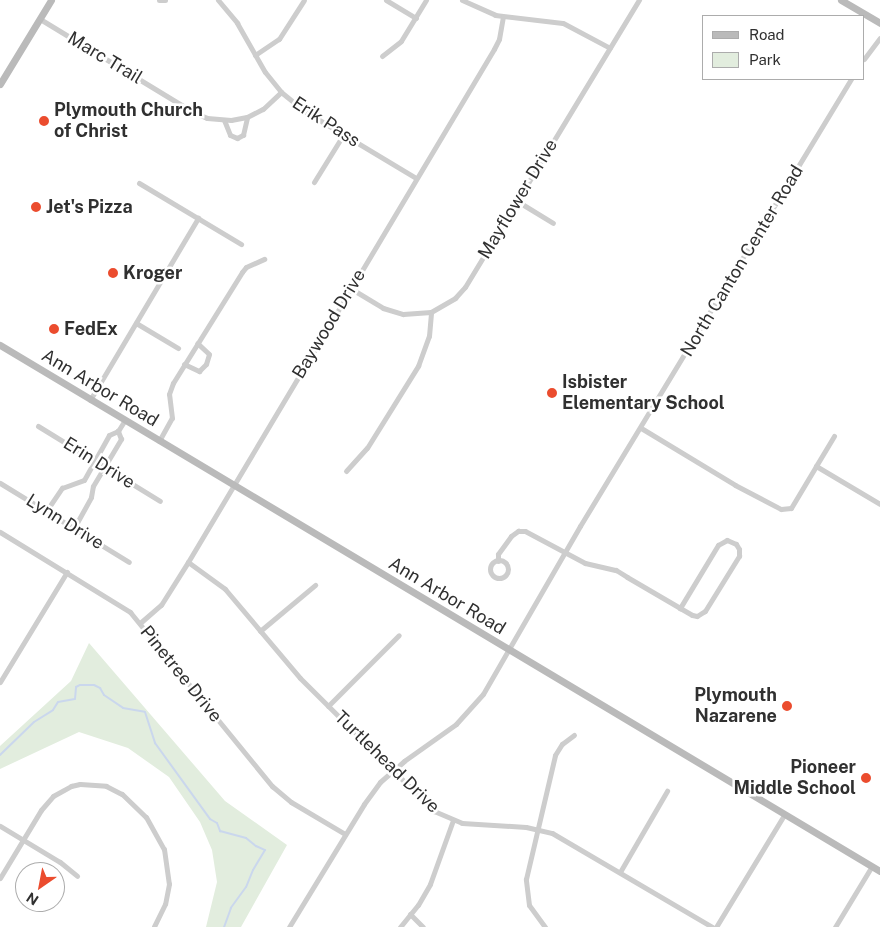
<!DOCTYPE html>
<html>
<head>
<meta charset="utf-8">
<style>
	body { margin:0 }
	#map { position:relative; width:880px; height:927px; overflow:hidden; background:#fff; font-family:"Public Sans",sans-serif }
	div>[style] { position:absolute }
	.green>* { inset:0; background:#e2edde }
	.stream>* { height:2px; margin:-1px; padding:0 1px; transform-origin:1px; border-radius:1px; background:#cad7ed }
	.street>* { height:5px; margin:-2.5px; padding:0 2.5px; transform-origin:2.5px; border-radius:2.5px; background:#cdcdcd }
	.street>.ring { margin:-2.5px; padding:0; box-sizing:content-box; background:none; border:5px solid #cdcdcd; border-radius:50% }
	.secondary>* { height:7px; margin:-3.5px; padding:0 3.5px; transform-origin:3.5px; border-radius:3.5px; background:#bababa }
	.dots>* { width:14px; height:14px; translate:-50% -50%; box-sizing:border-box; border:2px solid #fff; border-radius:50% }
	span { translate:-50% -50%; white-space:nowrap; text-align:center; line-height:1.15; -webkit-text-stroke:5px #fff; paint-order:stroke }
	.street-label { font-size:18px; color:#303030 }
	.poi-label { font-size:18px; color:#303030; font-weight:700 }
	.left { translate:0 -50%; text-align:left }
	.right { translate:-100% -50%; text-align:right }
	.legend { position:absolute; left:702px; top:15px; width:162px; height:65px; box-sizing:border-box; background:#fff; border:1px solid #acacac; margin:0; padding:6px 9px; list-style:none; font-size:15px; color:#303030 }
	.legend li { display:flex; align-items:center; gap:10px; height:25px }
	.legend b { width:25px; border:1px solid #acacac }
	.north { position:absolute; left:15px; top:862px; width:50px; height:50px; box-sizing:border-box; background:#fff; border:1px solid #acacac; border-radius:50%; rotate:213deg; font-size:14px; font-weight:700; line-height:20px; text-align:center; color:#303030 }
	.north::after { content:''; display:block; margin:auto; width:18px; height:22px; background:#eb4c2e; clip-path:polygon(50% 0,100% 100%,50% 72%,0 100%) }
</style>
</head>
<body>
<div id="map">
	<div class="green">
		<i style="clip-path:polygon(89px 643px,225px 801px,287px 845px,241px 927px,206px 927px,217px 882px,212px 850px,200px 822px,169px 777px,128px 748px,79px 732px,0 769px,0 746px,71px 681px)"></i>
	</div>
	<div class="stream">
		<i style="left:0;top:755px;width:47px;rotate:-44.1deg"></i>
		<i style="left:34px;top:722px;width:22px;rotate:-32deg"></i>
		<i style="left:53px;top:710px;width:9px;rotate:-58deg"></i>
		<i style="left:58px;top:702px;width:17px;rotate:-10deg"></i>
		<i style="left:75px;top:699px;width:12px;rotate:-85deg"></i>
		<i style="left:76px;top:687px;width:4px;rotate:-27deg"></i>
		<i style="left:80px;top:685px;width:14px"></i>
		<i style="left:94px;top:685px;width:7px;rotate:27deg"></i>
		<i style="left:100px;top:688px;width:8px;rotate:60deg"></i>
		<i style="left:104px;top:695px;width:23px;rotate:34deg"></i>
		<i style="left:123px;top:708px;width:22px;rotate:10deg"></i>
		<i style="left:145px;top:712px;width:33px;rotate:72deg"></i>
		<i style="left:155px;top:743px;width:94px;rotate:54.1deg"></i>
		<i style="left:210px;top:819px;width:8px;rotate:30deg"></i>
		<i style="left:217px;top:823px;width:9px;rotate:69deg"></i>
		<i style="left:220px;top:831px;width:27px;rotate:15deg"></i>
		<i style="left:246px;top:838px;width:13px;rotate:39deg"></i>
		<i style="left:256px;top:846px;width:10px;rotate:24deg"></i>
		<i style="left:265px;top:850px;width:23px;rotate:121deg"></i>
		<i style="left:253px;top:870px;width:18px;rotate:112deg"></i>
		<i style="left:246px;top:887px;width:26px;rotate:126deg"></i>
		<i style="left:231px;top:908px;width:20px;rotate:110deg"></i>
	</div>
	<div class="street">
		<i style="left:159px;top:0;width:6px"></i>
		<i style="left:218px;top:0;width:30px;rotate:50deg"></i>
		<i style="left:237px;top:23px;width:56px;rotate:60.3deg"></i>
		<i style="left:265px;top:72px;width:26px;rotate:51deg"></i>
		<i style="left:281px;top:92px;width:32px;rotate:39deg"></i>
		<i style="left:306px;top:112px;width:128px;rotate:31deg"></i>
		<i style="left:386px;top:0;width:35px;rotate:31deg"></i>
		<i style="left:462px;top:0;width:36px;rotate:24deg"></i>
		<i style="left:495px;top:15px;width:68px;rotate:6.7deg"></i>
		<i style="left:563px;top:23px;width:53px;rotate:28deg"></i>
		<i style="left:40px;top:19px;width:179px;rotate:31.3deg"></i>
		<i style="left:193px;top:112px;width:15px;rotate:23deg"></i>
		<i style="left:207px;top:118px;width:24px;rotate:5deg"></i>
		<i style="left:231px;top:120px;width:16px;rotate:-11deg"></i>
		<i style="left:247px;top:117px;width:18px;rotate:-27deg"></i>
		<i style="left:263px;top:109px;width:25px;rotate:-43deg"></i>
		<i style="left:255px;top:55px;width:29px;rotate:-34deg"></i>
		<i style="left:279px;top:39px;width:46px;rotate:-57.3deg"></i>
		<i style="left:382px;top:56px;width:24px;rotate:-38deg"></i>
		<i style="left:401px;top:41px;width:48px;rotate:-58.6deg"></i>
		<i style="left:864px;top:59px;width:26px;rotate:-53deg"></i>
		<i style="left:224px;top:120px;width:16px;rotate:68deg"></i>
		<i style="left:230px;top:135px;width:8px;rotate:23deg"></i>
		<i style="left:237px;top:138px;width:7px;rotate:-27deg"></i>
		<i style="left:243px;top:135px;width:18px;rotate:-77deg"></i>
		<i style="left:314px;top:182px;width:55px;rotate:-58.3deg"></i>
		<i style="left:139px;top:183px;width:119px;rotate:30.9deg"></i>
		<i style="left:517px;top:201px;width:42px;rotate:31.4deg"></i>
		<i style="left:350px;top:288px;width:39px;rotate:31deg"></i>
		<i style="left:383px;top:308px;width:21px;rotate:17deg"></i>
		<i style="left:403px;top:314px;width:28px;rotate:-4deg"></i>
		<i style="left:431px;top:312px;width:28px;rotate:-30deg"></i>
		<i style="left:455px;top:298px;width:15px;rotate:-48deg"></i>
		<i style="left:465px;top:287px;width:336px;rotate:-58.8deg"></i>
		<i style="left:136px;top:323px;width:49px;rotate:30.8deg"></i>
		<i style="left:184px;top:364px;width:17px;rotate:25deg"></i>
		<i style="left:199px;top:371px;width:10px;rotate:-45deg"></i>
		<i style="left:206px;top:364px;width:10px;rotate:-73deg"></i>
		<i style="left:209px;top:354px;width:16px;rotate:-137deg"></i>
		<i style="left:90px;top:400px;width:212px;rotate:-59.3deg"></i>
		<i style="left:38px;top:426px;width:143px;rotate:31.6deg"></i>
		<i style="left:641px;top:428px;width:110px;rotate:31.2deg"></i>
		<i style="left:735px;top:485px;width:52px;rotate:27.6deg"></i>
		<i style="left:781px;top:509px;width:10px;rotate:-6deg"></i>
		<i style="left:791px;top:508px;width:49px;rotate:-59.2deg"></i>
		<i style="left:816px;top:466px;width:74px;rotate:30.7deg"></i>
		<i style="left:159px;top:441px;width:26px;rotate:-61deg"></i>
		<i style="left:172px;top:418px;width:24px;rotate:-97deg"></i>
		<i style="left:169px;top:394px;width:12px;rotate:-70deg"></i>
		<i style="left:173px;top:383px;width:131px;rotate:-58.1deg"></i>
		<i style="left:242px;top:272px;width:6px;rotate:-51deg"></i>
		<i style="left:246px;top:267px;width:20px;rotate:-24deg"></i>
		<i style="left:816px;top:466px;width:35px;rotate:-59deg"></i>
		<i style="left:346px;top:471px;width:31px;rotate:-48deg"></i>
		<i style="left:367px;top:448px;width:97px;rotate:-58.1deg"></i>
		<i style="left:418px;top:366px;width:32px;rotate:-70deg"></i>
		<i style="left:429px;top:336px;width:24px;rotate:-85deg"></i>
		<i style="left:0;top:483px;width:151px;rotate:31.5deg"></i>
		<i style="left:47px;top:510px;width:27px;rotate:-56deg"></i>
		<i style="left:62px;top:488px;width:23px;rotate:-20deg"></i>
		<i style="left:84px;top:480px;width:51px;rotate:-60.9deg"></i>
		<i style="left:109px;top:435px;width:10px;rotate:-24deg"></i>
		<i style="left:118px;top:431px;width:13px;rotate:-58deg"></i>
		<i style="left:74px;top:528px;width:35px;rotate:-61deg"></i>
		<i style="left:91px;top:497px;width:11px;rotate:-80deg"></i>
		<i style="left:93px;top:486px;width:55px;rotate:-59.2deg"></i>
		<i style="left:121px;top:439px;width:9px;rotate:-111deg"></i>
		<i style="left:0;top:532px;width:153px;rotate:31.6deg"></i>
		<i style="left:130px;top:612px;width:225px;rotate:50.8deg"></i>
		<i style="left:272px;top:786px;width:25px;rotate:40deg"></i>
		<i style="left:291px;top:802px;width:63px;rotate:30.7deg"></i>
		<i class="ring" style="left:490px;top:560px;width:13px;height:13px"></i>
		<i style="left:498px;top:561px;width:7px;rotate:-90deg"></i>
		<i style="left:498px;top:554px;width:22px;rotate:-54deg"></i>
		<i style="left:511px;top:536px;width:9px;rotate:-36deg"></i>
		<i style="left:518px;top:531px;width:7px"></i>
		<i style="left:525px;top:531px;width:68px;rotate:28.1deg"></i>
		<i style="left:585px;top:563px;width:32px;rotate:13deg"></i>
		<i style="left:616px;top:570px;width:13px;rotate:32deg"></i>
		<i style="left:627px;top:577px;width:61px;rotate:30.3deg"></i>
		<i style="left:680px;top:608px;width:14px;rotate:30deg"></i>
		<i style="left:692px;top:615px;width:5px;rotate:11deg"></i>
		<i style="left:697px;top:616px;width:9px;rotate:-32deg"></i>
		<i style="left:705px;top:611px;width:65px;rotate:-58.3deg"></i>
		<i style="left:739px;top:556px;width:7px;rotate:-90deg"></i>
		<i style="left:739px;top:549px;width:6px;rotate:-121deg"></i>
		<i style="left:736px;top:544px;width:10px;rotate:-156deg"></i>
		<i style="left:727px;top:540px;width:10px;rotate:151deg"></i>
		<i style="left:718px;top:545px;width:74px;rotate:121.1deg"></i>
		<i style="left:188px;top:562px;width:46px;rotate:36.1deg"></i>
		<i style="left:225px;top:589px;width:116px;rotate:49.9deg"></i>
		<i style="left:300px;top:678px;width:189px;rotate:44.8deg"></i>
		<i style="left:434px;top:811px;width:30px;rotate:23deg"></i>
		<i style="left:462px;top:823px;width:64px;rotate:3.6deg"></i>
		<i style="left:526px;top:827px;width:27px;rotate:13deg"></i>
		<i style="left:552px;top:833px;width:186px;rotate:30.4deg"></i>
		<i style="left:140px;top:623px;width:28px;rotate:-41deg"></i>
		<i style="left:161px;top:605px;width:51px;rotate:-57.9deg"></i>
		<i style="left:188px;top:562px;width:597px;rotate:-59.18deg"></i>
		<i style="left:494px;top:49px;width:11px;rotate:-63deg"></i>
		<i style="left:499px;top:39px;width:22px;rotate:-80deg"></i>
		<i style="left:260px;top:631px;width:72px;rotate:-39.9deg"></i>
		<i style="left:0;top:682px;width:129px;rotate:-58.7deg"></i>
		<i style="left:328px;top:706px;width:100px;rotate:-45deg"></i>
		<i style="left:0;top:826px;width:70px;rotate:31deg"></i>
		<i style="left:60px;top:862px;width:22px;rotate:39deg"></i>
		<i style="left:620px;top:872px;width:94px;rotate:-59.9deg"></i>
		<i style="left:0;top:878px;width:79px;rotate:-58.9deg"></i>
		<i style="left:41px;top:810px;width:18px;rotate:-49deg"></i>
		<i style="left:53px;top:796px;width:21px;rotate:-29deg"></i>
		<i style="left:71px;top:786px;width:9px;rotate:-13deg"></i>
		<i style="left:80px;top:784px;width:26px;rotate:4deg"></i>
		<i style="left:106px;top:786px;width:18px;rotate:27deg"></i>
		<i style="left:122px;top:794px;width:33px;rotate:44deg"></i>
		<i style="left:146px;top:817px;width:37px;rotate:61deg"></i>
		<i style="left:164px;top:849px;width:35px;rotate:82deg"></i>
		<i style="left:169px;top:884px;width:20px;rotate:101deg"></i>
		<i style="left:165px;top:904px;width:25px;rotate:116deg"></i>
		<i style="left:410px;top:914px;width:18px;rotate:45deg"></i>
		<i style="left:289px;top:927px;width:144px;rotate:-58.6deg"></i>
		<i style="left:364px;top:804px;width:27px;rotate:-54deg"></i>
		<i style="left:380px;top:782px;width:32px;rotate:-41deg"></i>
		<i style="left:404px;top:761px;width:64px;rotate:-35.4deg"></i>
		<i style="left:456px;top:724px;width:40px;rotate:-48deg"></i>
		<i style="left:483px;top:694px;width:194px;rotate:-60deg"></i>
		<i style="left:580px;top:526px;width:523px;rotate:-58.77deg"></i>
		<i style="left:400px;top:927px;width:28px;rotate:-51deg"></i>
		<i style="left:418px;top:905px;width:24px;rotate:-60deg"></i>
		<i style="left:430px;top:884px;width:68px;rotate:-70.2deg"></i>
		<i style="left:545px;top:927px;width:27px;rotate:-126deg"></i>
		<i style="left:529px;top:905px;width:26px;rotate:-97deg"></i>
		<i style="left:526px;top:879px;width:127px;rotate:-76.8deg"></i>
		<i style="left:555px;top:755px;width:13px;rotate:-58deg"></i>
		<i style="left:562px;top:744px;width:15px;rotate:-37deg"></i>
		<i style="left:716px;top:927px;width:131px;rotate:-58.7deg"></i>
		<i style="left:835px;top:927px;width:71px;rotate:-58.8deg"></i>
	</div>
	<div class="secondary">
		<i style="left:841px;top:0;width:45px;rotate:30.5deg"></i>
		<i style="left:0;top:84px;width:98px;rotate:-58.7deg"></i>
		<i style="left:0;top:345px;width:1025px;rotate:30.87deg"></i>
	</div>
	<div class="dots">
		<i style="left:44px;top:121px;background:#eb4c2e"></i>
		<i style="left:36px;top:207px;background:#eb4c2e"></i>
		<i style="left:113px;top:273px;background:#eb4c2e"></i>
		<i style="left:54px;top:329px;background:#eb4c2e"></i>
		<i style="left:552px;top:393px;background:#eb4c2e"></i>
		<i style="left:787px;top:706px;background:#eb4c2e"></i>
		<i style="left:866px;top:778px;background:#eb4c2e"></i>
	</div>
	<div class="street-label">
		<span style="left:105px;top:58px;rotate:31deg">Marc Trail</span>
		<span style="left:326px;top:122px;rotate:33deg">Erik Pass</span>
		<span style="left:518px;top:199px;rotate:-59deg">Mayflower Drive</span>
		<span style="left:742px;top:261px;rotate:-59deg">North Canton Center Road</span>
		<span style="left:329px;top:324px;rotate:-59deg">Baywood Drive</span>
		<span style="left:100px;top:388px;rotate:31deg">Ann Arbor Road</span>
		<span style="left:99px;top:463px;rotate:32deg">Erin Drive</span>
		<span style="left:65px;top:522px;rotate:32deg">Lynn Drive</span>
		<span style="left:447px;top:596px;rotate:31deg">Ann Arbor Road</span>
		<span style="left:181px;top:674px;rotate:51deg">Pinetree Drive</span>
		<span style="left:387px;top:762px;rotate:44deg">Turtlehead Drive</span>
	</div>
	<div class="poi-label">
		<span class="left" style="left:54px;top:121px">Plymouth Church<br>of Christ</span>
		<span class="left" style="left:46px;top:207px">Jet's Pizza</span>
		<span class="left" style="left:123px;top:273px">Kroger</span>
		<span class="left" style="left:64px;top:329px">FedEx</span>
		<span class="left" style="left:562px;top:393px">Isbister<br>Elementary School</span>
		<span class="right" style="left:777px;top:706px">Plymouth<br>Nazarene</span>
		<span class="right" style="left:856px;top:778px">Pioneer<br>Middle School</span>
	</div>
	<ul class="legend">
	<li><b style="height:6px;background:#bababa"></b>Road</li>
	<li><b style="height:14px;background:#e2edde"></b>Park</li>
	</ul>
	<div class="north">N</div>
</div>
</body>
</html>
